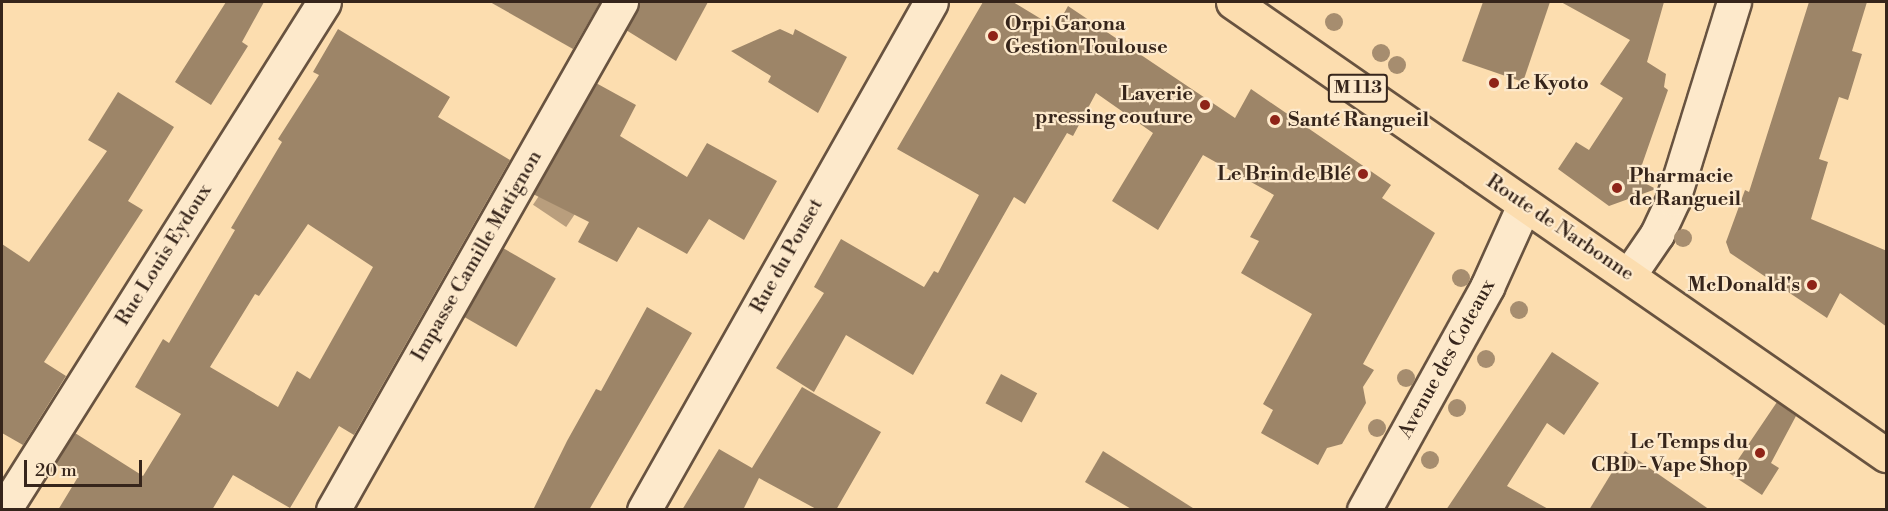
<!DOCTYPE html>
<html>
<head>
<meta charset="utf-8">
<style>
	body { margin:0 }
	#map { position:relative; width:1888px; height:511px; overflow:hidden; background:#fcddaf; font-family:"Libre Bodoni",serif }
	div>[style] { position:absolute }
	.water>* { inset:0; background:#b99e7d; transform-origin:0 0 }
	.building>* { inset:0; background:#9d8568; transform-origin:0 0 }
	.roads { filter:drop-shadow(2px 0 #685340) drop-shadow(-2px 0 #685340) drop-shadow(0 2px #685340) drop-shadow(0 -2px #685340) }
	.street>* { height:33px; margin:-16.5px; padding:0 16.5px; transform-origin:16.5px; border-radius:16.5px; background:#fde9cb }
	.primary>* { height:33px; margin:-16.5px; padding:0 16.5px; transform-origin:16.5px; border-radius:16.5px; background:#fcddaf }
	.trees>* { width:18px; height:18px; margin:-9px; border-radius:50%; background:#a68d6f }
	.dots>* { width:16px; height:16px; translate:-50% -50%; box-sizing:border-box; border:3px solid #fde9cb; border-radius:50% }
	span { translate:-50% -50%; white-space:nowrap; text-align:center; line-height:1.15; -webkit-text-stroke:4.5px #fde9cb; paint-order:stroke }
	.shield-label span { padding:2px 4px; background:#fde9cb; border:2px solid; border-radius:4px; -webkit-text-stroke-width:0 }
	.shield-label { font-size:18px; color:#36251b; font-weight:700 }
	.poi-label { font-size:20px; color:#36251b; font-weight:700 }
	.left { translate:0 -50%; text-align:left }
	.right { translate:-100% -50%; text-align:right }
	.street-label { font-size:20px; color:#36251b }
	.frame { position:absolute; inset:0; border:3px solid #36251b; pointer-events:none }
	.scale { position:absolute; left:24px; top:460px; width:118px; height:27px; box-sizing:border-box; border:3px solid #36251b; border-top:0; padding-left:8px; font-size:18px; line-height:21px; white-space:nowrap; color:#36251b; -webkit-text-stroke:4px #fde9cb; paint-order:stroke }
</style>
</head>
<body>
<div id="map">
	<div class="water">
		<i style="left:547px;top:184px;width:40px;height:25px;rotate:34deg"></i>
	</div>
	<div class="building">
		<i style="clip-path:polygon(226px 2px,264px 2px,242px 42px,248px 46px,211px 105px,175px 82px)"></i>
		<i style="clip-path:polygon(490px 2px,600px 2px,573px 49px)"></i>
		<i style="clip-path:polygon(640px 2px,708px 2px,676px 61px,626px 30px)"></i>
		<i style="clip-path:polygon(983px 2px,1013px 2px,1056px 28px,1068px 6px,1235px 118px,1251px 89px,1391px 185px,1382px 198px,1435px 233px,1363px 364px,1374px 370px,1363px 387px,1366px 403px,1342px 444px,1327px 448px,1318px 465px,1261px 433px,1273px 410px,1263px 404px,1312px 314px,1241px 273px,1259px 241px,1250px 237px,1274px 195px,1203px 155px,1158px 230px,1112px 201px,1153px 133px,1096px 93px,1073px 136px,1067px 133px,1025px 204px,1014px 197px,913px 375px,846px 335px,814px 392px,776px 368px,824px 293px,814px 287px,841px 239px,924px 287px,934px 271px,938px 273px,979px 195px,897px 149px)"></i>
		<i style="clip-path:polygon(1483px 2px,1550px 2px,1523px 82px,1462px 61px)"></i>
		<i style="clip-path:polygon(1561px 2px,1664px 2px,1647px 62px,1666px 74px,1664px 87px,1668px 90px,1637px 179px,1656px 189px,1609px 206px,1558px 169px,1576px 142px,1589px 150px,1623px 98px,1600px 84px,1630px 40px)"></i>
		<i style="clip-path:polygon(1809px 2px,1867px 2px,1852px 51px,1862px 54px,1848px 100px,1839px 97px,1819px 159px,1828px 162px,1811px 219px,1887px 251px,1887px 327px,1840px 293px,1827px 318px,1730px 253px,1726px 242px,1745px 190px,1749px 192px)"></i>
		<i style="clip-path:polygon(evenodd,338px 29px,450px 97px,438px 117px,510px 160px,354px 435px,339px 426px,290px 508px,233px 475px,212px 510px,58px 510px,78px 477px,55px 464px,75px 433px,143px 476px,181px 414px,135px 387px,163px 339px,169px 343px,235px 230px,231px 228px,282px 142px,278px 139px,319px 75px,313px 72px,338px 29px,308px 224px,373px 267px,310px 379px,297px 371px,278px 407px,210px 367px,255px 294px,259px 296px,308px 224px)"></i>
		<i style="clip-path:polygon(780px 29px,793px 35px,795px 29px,847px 57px,818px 113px,768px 82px,771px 76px,731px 51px)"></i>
		<i style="clip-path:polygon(596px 83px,636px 105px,620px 136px,687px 177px,707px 143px,777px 181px,744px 240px,709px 219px,687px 254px,638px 227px,617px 262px,578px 242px,589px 222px,533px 194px)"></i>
		<i style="clip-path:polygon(118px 92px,174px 127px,128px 201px,143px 210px,44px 362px,66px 376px,23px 445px,2px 433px,2px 244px,29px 262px,107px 151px,88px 140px)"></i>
		<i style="left:503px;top:248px;width:61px;height:79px;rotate:30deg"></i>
		<i style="clip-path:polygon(647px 307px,692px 333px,589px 510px,533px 510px,567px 441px,596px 389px,601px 391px)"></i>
		<i style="clip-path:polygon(1552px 352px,1599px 383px,1564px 435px,1547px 423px,1507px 486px,1550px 510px,1446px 510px)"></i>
		<i style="left:1001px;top:374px;width:41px;height:33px;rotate:28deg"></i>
		<i style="clip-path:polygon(802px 387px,881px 432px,836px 510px,818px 510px,759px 478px,743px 510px,682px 510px,719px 449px,752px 468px)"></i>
		<i style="clip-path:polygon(1777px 402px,1796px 416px,1771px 463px,1779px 468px,1762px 495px,1729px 473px)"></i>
		<i style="clip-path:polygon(1103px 451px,1196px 510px,1133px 510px,1085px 482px)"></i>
		<i style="clip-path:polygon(1625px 451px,1710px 510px,1589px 510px)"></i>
	</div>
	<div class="roads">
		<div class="street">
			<i style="left:1629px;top:275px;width:50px;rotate:-55.7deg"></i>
			<i style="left:1657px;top:234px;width:38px;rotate:-65deg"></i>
			<i style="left:1673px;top:199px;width:206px;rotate:-72.8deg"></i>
			<i style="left:4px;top:510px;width:600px;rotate:-57.79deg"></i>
			<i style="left:333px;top:510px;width:584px;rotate:-60.45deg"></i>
			<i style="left:644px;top:510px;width:583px;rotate:-60.54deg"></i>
			<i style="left:1364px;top:510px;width:255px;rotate:-61.1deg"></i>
			<i style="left:1487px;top:287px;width:90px;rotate:-65.7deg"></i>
		</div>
		<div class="primary">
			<i style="left:1233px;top:2px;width:795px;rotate:34.75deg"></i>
		</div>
	</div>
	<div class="trees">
		<i style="left:1334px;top:22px"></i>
		<i style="left:1381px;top:53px"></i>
		<i style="left:1397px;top:65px"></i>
		<i style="left:1683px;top:238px"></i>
		<i style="left:1461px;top:278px"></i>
		<i style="left:1519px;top:310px"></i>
		<i style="left:1486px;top:359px"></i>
		<i style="left:1406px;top:378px"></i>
		<i style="left:1457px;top:408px"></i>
		<i style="left:1377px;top:428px"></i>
		<i style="left:1430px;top:460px"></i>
	</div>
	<div class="dots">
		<i style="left:993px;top:36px;background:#8f2418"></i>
		<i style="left:1494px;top:83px;background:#8f2418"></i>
		<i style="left:1205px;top:105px;background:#8f2418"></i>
		<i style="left:1275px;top:120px;background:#8f2418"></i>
		<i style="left:1363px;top:174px;background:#8f2418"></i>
		<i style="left:1617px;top:188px;background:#8f2418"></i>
		<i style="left:1812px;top:285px;background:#8f2418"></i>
		<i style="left:1760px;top:453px;background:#8f2418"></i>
	</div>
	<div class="shield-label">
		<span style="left:1358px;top:88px">M 113</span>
	</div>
	<div class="poi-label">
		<span class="left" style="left:1005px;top:36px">Orpi Garona<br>Gestion Toulouse</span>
		<span class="left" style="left:1506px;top:83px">Le Kyoto</span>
		<span class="right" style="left:1193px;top:106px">Laverie<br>pressing couture</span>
		<span class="left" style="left:1288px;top:120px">Santé Rangueil</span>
		<span class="right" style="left:1351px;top:174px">Le Brin de Blé</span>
		<span class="left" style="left:1629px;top:188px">Pharmacie<br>de Rangueil</span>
		<span class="right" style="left:1800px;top:285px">McDonald's</span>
		<span class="right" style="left:1748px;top:454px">Le Temps du<br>CBD - Vape Shop</span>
	</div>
	<div class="street-label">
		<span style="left:1560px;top:228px;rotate:34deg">Route de Narbonne</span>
		<span style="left:164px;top:255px;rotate:-58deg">Rue Louis Eydoux</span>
		<span style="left:477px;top:256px;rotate:-60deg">Impasse Camille Matignon</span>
		<span style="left:787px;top:256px;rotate:-61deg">Rue du Pouset</span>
		<span style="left:1447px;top:359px;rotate:-61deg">Avenue des Coteaux</span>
	</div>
	<div class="frame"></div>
	<div class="scale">20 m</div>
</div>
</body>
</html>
